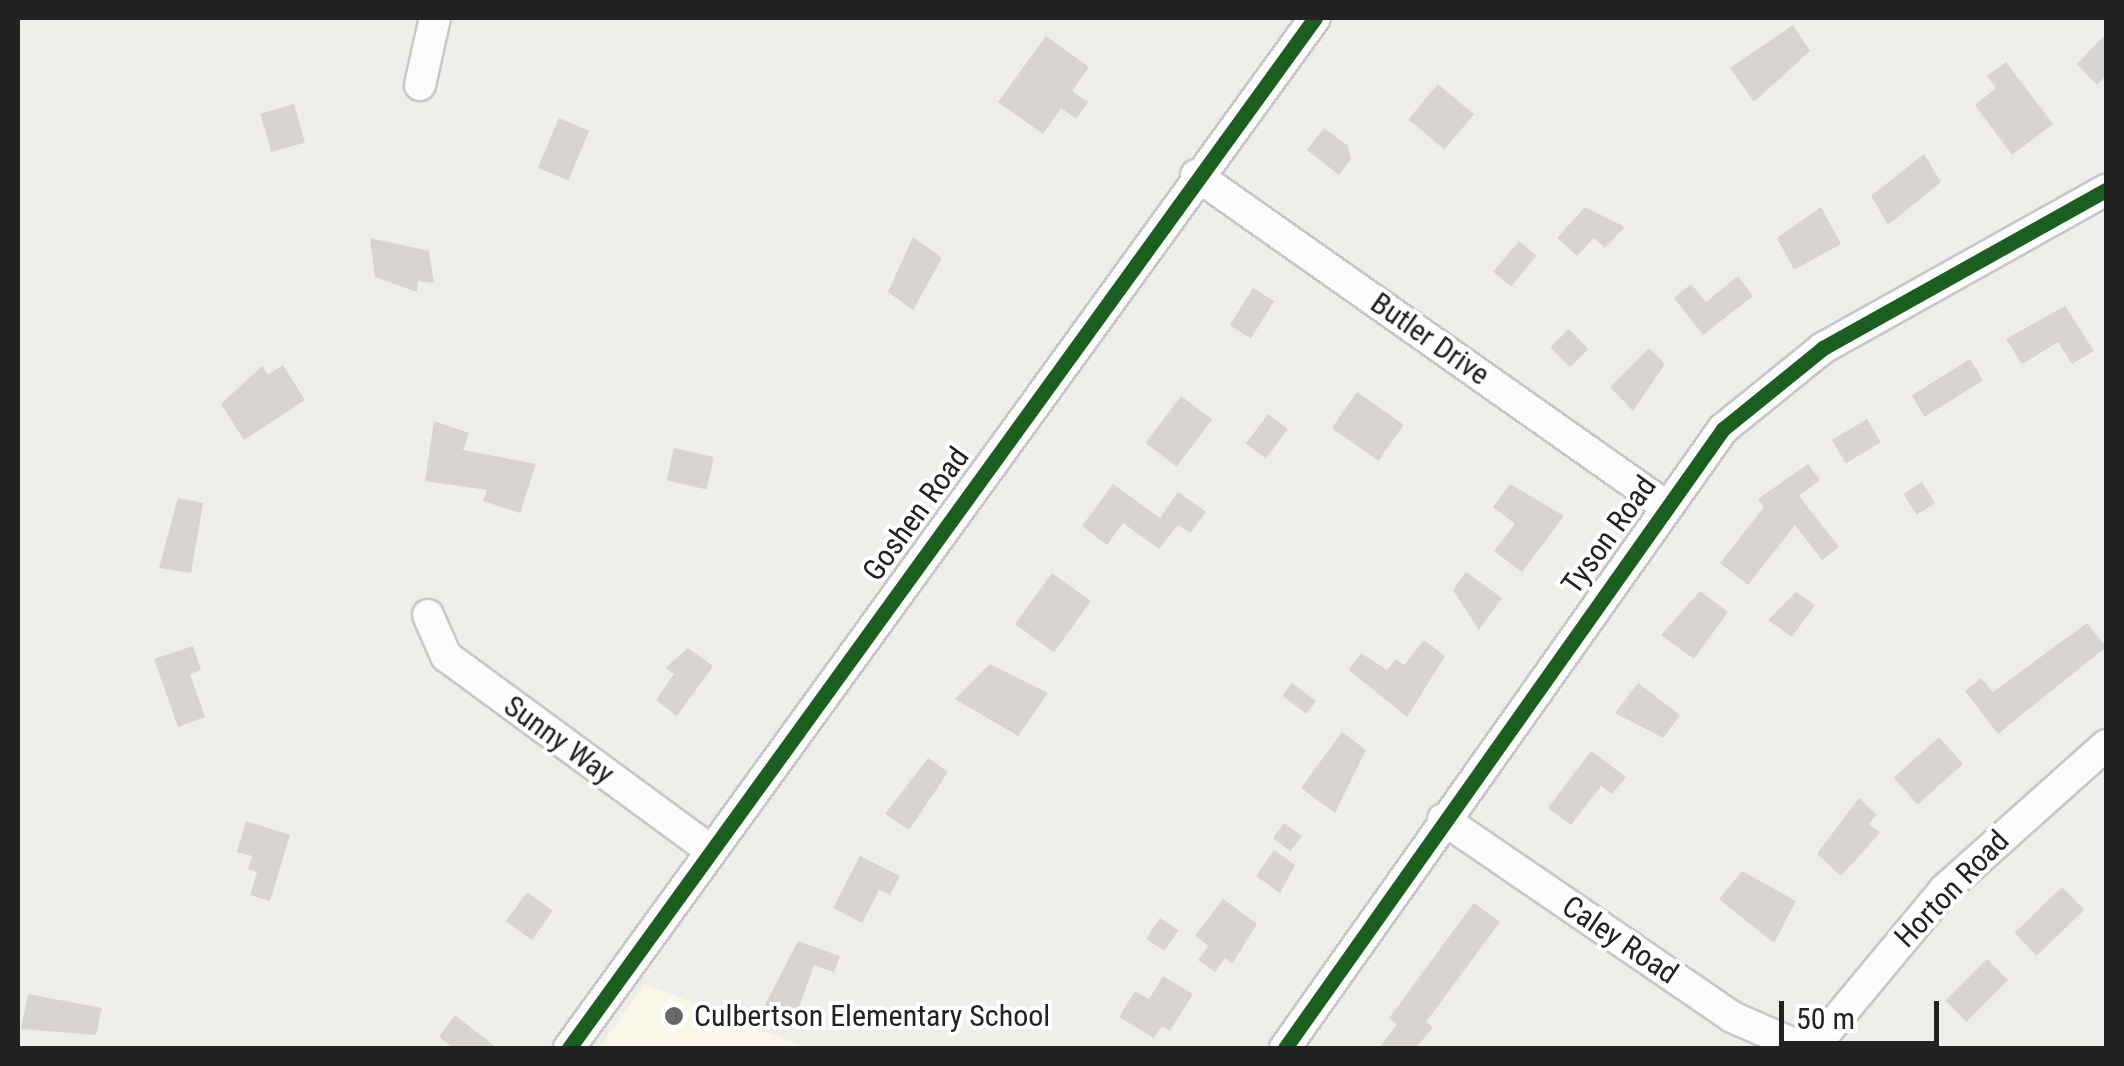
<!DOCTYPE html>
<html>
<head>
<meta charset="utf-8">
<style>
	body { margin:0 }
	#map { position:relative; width:2124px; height:1066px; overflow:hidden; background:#f0eeeb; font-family:"Roboto Condensed",sans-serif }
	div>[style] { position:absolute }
	.education>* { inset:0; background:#f8f7e8 }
	.building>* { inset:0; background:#d7d4d2; transform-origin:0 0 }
	.roads { filter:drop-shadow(2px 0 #c9c8c7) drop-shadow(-2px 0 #c9c8c7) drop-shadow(0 2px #c9c8c7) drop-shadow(0 -2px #c9c8c7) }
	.minor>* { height:30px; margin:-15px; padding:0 15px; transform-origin:15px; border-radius:15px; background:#fdfcfc }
	.cycleway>* { height:15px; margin:-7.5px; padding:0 7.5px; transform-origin:7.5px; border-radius:7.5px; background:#1b5e20 }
	.dots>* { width:28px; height:28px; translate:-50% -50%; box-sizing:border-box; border:5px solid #fff; border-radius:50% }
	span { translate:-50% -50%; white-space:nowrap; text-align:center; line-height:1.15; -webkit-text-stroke:8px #fff; paint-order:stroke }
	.street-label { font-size:30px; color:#222 }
	.poi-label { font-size:30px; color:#222 }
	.left { translate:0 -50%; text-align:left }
	.frame { position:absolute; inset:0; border:20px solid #222; pointer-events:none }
	.scale { position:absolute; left:1779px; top:1001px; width:160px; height:45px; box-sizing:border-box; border:5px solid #222; border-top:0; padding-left:12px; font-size:30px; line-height:35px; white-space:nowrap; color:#222; -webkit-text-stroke:8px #fff; paint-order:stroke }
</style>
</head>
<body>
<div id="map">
	<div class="education">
		<i style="clip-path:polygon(645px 984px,808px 1048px,599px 1048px)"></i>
	</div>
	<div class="building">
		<i style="clip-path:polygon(1793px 25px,1810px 51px,1754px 102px,1730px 68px)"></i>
		<i style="clip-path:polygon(2106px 34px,2106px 76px,2097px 85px,2077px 64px)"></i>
		<i style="clip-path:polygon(1046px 36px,1089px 67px,1072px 91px,1088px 102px,1076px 119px,1061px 108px,1043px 134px,998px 102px)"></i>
		<i style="clip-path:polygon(2006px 62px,2053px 124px,2012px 155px,1975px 105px,1996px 88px,1987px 76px)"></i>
		<i style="left:1438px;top:84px;width:47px;height:46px;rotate:40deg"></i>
		<i style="left:294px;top:104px;width:40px;height:35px;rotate:74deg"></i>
		<i style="left:559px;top:118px;width:33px;height:54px;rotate:23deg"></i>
		<i style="clip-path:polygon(1324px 128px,1348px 146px,1351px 159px,1339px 175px,1307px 150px)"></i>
		<i style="clip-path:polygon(1924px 154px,1941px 182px,1888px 225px,1871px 196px)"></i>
		<i style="clip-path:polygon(1585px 207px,1625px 227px,1605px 248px,1594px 238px,1577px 256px,1557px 238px)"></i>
		<i style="clip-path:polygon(1821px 207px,1841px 244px,1794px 270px,1777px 238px)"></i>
		<i style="clip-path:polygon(913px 237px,942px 258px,913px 310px,888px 292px)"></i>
		<i style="clip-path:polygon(370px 238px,429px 251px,434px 283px,418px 281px,417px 292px,375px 277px)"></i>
		<i style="left:1519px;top:241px;width:23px;height:40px;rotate:40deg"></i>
		<i style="clip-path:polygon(1738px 276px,1753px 296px,1703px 335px,1674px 298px,1691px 284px,1706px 302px)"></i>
		<i style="left:1253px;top:288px;width:25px;height:44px;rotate:32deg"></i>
		<i style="clip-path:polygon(2065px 306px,2094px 351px,2072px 364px,2058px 342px,2022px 364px,2006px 339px)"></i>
		<i style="left:1569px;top:329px;width:28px;height:26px;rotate:46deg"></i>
		<i style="clip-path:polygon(1649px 348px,1665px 364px,1633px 411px,1610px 387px)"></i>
		<i style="left:1970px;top:359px;width:25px;height:69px;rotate:58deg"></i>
		<i style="clip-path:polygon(283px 365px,305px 400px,244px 440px,221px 404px,262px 366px,268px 375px)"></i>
		<i style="left:1357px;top:392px;width:57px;height:44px;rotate:35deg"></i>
		<i style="left:1181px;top:396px;width:39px;height:59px;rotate:37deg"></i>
		<i style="left:1268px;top:414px;width:25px;height:37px;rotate:37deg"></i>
		<i style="left:1867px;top:419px;width:27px;height:41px;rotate:59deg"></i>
		<i style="clip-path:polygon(434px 421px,469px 433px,463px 450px,536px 464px,520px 513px,483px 501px,487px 490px,425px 481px)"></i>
		<i style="left:674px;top:448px;width:41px;height:33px;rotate:13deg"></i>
		<i style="clip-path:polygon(1808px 464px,1820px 480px,1799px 496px,1839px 547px,1822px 560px,1795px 525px,1748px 585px,1720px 563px,1764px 507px,1758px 499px)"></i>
		<i style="left:1922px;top:482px;width:25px;height:22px;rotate:58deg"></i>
		<i style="clip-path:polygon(1113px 484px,1160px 518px,1178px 492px,1206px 512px,1190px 533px,1178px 525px,1159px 549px,1123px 523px,1107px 545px,1082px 526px)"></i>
		<i style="clip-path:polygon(1510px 484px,1564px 516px,1522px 572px,1494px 551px,1515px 524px,1493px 507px)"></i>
		<i style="clip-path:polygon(178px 498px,203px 503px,191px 573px,159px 568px)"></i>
		<i style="clip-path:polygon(1466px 572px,1502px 598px,1479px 630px,1453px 590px)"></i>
		<i style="left:1052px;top:573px;width:48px;height:63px;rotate:36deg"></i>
		<i style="clip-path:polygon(1700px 591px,1728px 612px,1694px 659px,1661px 635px)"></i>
		<i style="clip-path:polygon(1796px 592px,1815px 605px,1792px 637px,1768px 620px)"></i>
		<i style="clip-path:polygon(2087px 623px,2106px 647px,1998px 734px,1965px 691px,1981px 678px,1993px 692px)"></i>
		<i style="clip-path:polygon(1424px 640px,1445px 656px,1407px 717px,1349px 670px,1361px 653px,1387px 670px,1396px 659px,1404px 665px)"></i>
		<i style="clip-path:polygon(193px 646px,201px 670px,190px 674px,205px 717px,178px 727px,154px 659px)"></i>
		<i style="clip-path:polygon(688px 648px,713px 666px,677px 716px,656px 700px,674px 674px,665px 668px)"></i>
		<i style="clip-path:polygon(990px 664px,1048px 693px,1018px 736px,955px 699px)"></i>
		<i style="left:1292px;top:683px;width:30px;height:16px;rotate:37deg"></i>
		<i style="clip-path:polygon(1638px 683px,1680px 715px,1663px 738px,1615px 713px)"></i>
		<i style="clip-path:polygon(1342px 732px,1366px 750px,1335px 813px,1301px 788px)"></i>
		<i style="left:1939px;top:737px;width:36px;height:61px;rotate:48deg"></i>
		<i style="clip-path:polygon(1591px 751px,1626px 777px,1612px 794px,1601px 786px,1571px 825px,1548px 808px)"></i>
		<i style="clip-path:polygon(928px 758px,948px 772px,909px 830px,885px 814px)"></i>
		<i style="clip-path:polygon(1859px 798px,1877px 815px,1869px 824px,1880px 833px,1841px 876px,1817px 854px)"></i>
		<i style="clip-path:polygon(246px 821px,290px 835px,270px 901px,250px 895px,257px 872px,248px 869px,252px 856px,237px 852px)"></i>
		<i style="left:1284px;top:823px;width:22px;height:19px;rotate:36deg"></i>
		<i style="clip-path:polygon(1274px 850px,1295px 865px,1280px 893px,1256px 876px)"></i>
		<i style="clip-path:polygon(860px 856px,900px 876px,890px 895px,879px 890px,862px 923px,833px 908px)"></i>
		<i style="clip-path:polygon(1742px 871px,1796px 901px,1774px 943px,1719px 899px)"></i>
		<i style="left:2062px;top:887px;width:32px;height:66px;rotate:46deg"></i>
		<i style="left:527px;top:892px;width:32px;height:36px;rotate:36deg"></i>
		<i style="clip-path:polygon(1223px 899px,1257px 924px,1232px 964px,1225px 958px,1215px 972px,1198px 960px,1209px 946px,1195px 936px)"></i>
		<i style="clip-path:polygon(1474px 903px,1500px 922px,1426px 1022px,1433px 1027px,1416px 1048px,1379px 1048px,1397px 1024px,1389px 1018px)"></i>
		<i style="left:1160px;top:918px;width:22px;height:25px;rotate:34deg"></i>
		<i style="clip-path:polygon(798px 941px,840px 956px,834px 972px,814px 965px,796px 1016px,765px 1005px)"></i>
		<i style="left:1987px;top:959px;width:30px;height:59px;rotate:45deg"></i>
		<i style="clip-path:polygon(1163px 976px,1193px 994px,1170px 1031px,1162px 1026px,1154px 1038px,1119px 1017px,1135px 991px,1149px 999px)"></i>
		<i style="clip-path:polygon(28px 994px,102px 1008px,96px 1035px,21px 1029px)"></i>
		<i style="clip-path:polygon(455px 1015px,497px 1048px,453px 1048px,439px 1037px)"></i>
	</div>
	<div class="roads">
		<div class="minor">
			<i style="left:420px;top:85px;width:69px;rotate:-77.4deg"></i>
			<i style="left:1196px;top:175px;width:571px;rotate:35.16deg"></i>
			<i style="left:428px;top:615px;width:45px;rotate:66.3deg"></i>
			<i style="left:446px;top:656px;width:326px;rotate:36.3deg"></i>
			<i style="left:1443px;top:819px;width:350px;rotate:34.4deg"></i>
			<i style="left:1732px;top:1017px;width:77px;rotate:23.6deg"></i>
			<i style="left:569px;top:1048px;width:1272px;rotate:-54.09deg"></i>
			<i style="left:1285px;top:1048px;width:758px;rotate:-54.72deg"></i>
			<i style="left:1723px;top:429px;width:129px;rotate:-39deg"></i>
			<i style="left:1823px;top:348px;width:324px;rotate:-29.2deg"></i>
			<i style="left:1813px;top:1048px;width:205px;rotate:-50.3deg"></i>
			<i style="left:1944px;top:890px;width:217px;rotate:-41.8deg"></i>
		</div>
	</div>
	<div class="cycleway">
		<i style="left:569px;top:1048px;width:1272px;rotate:-54.09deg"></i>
		<i style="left:1285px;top:1048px;width:758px;rotate:-54.72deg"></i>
		<i style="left:1723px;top:429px;width:129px;rotate:-39deg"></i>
		<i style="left:1823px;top:348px;width:324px;rotate:-29.2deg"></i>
	</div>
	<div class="dots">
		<i style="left:674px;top:1016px;background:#6a6968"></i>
	</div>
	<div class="street-label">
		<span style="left:1430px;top:339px;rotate:35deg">Butler Drive</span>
		<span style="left:916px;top:514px;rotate:-54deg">Goshen Road</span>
		<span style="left:1609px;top:535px;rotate:-54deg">Tyson Road</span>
		<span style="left:559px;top:740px;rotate:36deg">Sunny Way</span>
		<span style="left:1952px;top:889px;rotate:-46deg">Horton Road</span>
		<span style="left:1620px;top:940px;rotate:34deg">Caley Road</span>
	</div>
	<div class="poi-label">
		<span class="left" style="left:694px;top:1016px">Culbertson Elementary School</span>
	</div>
	<div class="frame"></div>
	<div class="scale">50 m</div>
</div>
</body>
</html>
